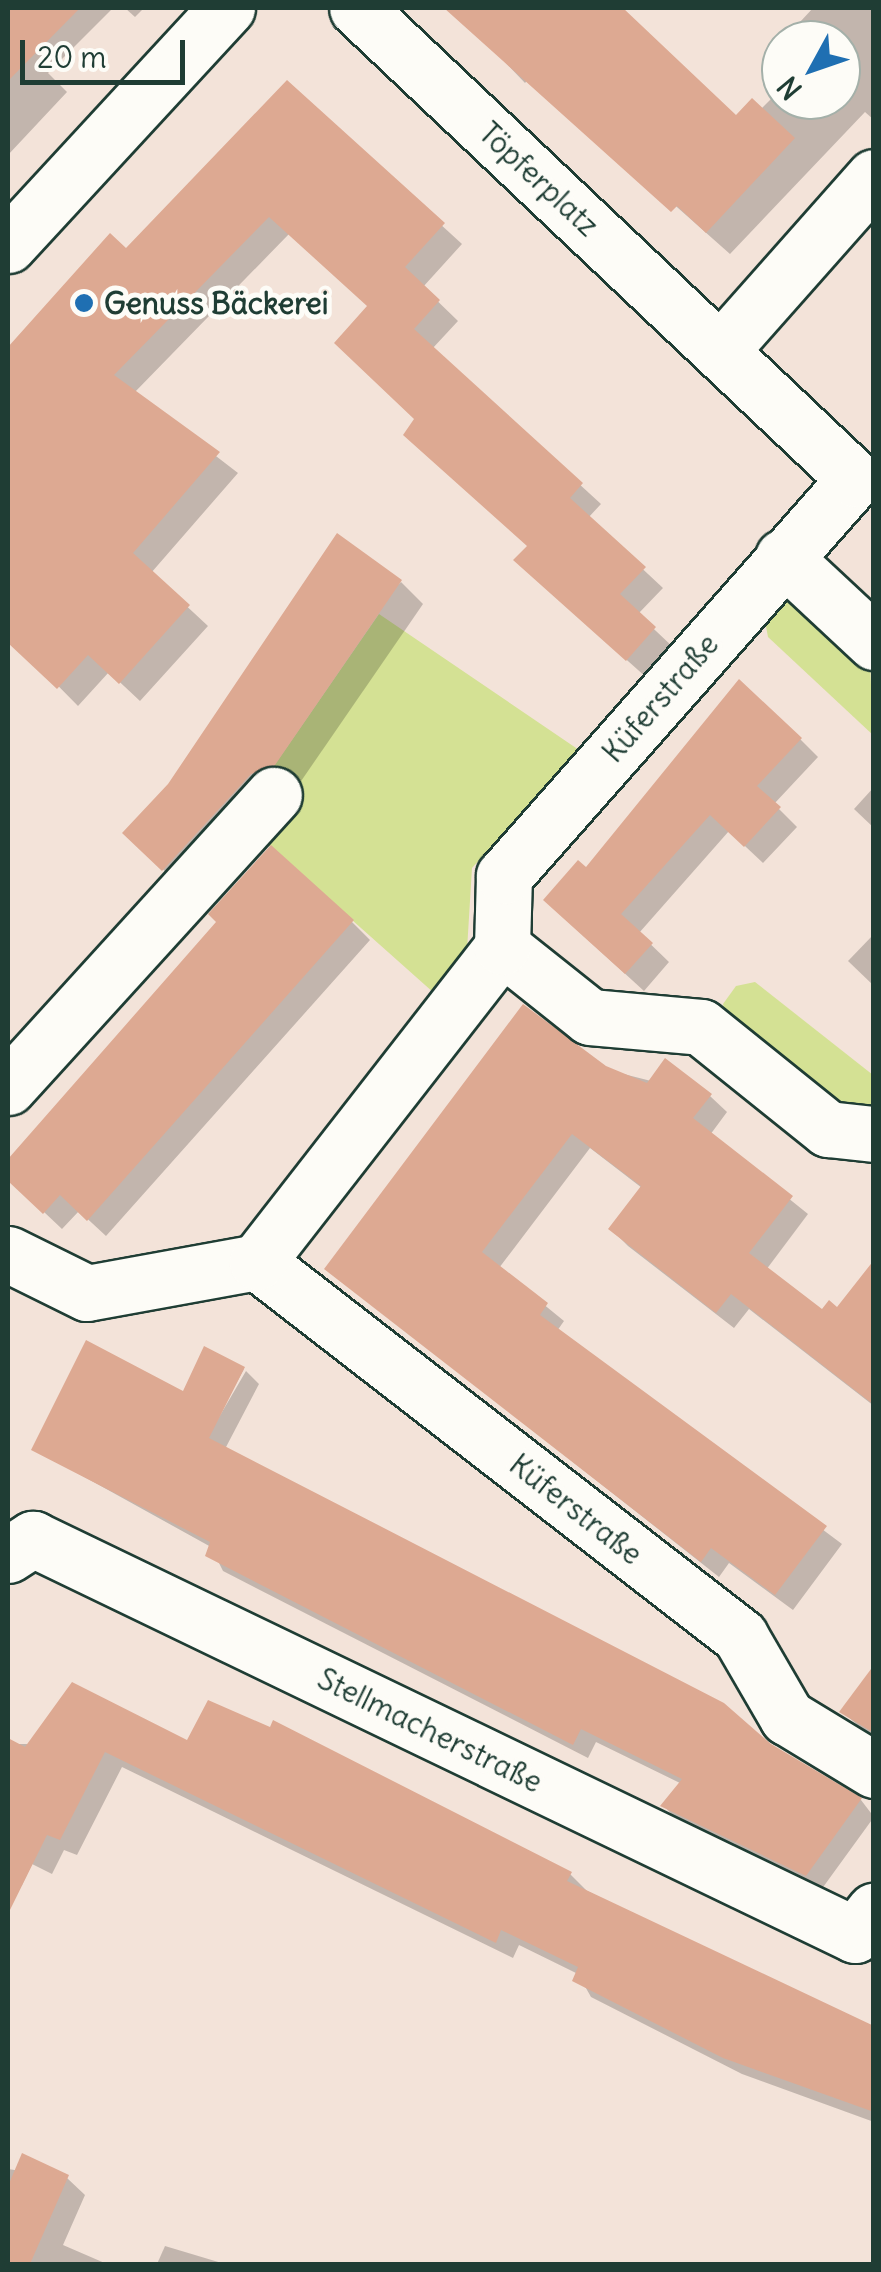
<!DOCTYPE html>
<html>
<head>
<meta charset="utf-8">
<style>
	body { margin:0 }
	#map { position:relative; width:881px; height:2272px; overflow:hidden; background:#f3e3d9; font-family:Delius,sans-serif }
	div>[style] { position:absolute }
	.green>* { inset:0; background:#d4e194 }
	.shadow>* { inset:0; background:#0003 }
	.building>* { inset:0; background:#dda992 }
	.roads { filter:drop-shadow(2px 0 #1f3d34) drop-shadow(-2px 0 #1f3d34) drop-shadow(0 2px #1f3d34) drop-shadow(0 -2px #1f3d34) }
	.minor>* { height:55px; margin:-27.5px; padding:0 27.5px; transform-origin:27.5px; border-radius:27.5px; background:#fdfcf7 }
	.tertiary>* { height:55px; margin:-27.5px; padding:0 27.5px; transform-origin:27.5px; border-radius:27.5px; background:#fdfcf7 }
	.dots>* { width:28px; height:28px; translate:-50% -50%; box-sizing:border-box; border:5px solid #fdfcf7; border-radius:50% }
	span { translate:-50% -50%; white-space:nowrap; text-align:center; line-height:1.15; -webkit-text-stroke:10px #fdfcf7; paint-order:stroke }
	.street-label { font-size:30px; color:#1f3d34 }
	.poi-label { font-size:30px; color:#1f3d34; font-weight:700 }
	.left { translate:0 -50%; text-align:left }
	.frame { position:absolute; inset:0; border:10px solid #1f3d34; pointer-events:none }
	.north { position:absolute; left:761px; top:20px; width:100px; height:100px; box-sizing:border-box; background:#fdfcf7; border:2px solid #a4b0a9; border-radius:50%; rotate:230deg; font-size:28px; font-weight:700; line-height:40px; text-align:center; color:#1f3d34 }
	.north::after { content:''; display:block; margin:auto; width:35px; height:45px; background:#1f6fb2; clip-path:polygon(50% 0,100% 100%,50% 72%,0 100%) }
	.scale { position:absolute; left:20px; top:40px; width:165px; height:45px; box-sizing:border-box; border:5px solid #1f3d34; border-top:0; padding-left:12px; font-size:30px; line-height:35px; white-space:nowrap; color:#1f3d34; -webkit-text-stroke:8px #fdfcf7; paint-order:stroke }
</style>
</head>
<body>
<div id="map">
	<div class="green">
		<i style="clip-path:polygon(790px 594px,870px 661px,873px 735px,768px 637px,765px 621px)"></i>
		<i style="clip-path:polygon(379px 614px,579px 750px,472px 868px,467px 950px,434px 993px,252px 831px,249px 802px)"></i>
		<i style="clip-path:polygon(755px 982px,873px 1075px,873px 1111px,850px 1116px,726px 1020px,723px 1004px,736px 986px)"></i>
	</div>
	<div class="shadow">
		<i style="clip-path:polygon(8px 8px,113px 8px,48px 73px,67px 92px,8px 155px)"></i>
		<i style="clip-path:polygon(125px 8px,144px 8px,135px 17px)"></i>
		<i style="clip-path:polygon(453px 8px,584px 8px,744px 126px,781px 89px,781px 100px,841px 100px,841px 40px,814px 40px,800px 22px,813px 8px,874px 8px,874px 120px,865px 112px,730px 254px,530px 77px,525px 83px)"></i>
		<i style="clip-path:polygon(287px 84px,462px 244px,423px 287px,458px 321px,432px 349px,601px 504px,588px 518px,663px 588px,638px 614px,674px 648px,647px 678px,536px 579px,530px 547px,416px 419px,370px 307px,289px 234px,134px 393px,238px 473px,151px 573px,208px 626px,140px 701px,109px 672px,78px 706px,8px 635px,8px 350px,110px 237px,126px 251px)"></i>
		<i style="clip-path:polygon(401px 582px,423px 604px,297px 787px,186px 892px,126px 833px)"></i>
		<i style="clip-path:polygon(800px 739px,818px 757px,774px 804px,797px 827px,763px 863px,729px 831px,639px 933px,669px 962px,644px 991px,564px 918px,587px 871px)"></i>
		<i style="clip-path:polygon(874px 787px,874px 828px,854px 809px)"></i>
		<i style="clip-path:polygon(219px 922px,352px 922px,370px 940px,106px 1236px,79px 1211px,62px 1229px,8px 1178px,8px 1163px)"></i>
		<i style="clip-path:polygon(874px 934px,874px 986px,848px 961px)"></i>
		<i style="clip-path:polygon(604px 1069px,710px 1096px,727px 1112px,710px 1135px,808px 1214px,766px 1270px,822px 1313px,838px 1311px,874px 1264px,874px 1406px,749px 1309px,734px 1328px,628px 1246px,611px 1229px,642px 1188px,590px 1148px,499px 1268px,564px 1321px,557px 1331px,842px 1544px,793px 1610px,729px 1563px,719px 1577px,327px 1268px)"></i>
		<i style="clip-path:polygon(244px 1369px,201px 1448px,246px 1371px,259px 1384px,225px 1449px,861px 1800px,874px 1817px,821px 1890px,678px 1821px,664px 1806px,682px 1784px,596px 1742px,588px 1758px,223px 1571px,211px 1547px,34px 1449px)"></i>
		<i style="clip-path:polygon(874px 1670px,874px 1740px,843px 1712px)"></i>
		<i style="clip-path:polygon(13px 1744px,188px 1744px,570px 1874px,587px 1891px,874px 2030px,874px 2122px,742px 2074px,591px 1997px,578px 1974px,519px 1945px,513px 1958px,122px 1767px,77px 1855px,64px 1850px,52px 1874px,32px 1864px,22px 1885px,8px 1879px)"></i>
		<i style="clip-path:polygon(8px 2169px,67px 2178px,85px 2195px,63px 2245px,107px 2264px,8px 2264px)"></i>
		<i style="clip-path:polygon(165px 2246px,225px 2264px,157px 2264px)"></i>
	</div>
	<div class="building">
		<i style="clip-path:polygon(8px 8px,80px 8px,8px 81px)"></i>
		<i style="clip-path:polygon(444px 8px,623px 8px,736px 115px,752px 98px,795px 138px,706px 233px,677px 206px,671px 212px)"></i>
		<i style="clip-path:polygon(287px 80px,445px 223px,405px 267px,440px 300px,414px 329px,583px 483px,570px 498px,646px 567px,620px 594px,656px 627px,626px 661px,513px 560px,527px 546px,403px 435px,414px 419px,334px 343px,367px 306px,269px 217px,114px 375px,220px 452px,133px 553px,190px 605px,119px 684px,88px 655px,57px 689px,8px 643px,8px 347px,110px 233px,126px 248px)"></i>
		<i style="clip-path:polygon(337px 533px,402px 580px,275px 765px,251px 774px,162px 871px,122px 833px,168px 784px)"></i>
		<i style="clip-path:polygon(739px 679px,802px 738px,757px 786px,781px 807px,744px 847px,710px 815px,621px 914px,653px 943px,625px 974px,543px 900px,578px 860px,586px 867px)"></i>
		<i style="clip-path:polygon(271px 845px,354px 920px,87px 1221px,60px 1195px,43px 1214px,8px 1181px,8px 1159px,216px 922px,208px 914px)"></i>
		<i style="clip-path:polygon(523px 1004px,606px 1066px,647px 1083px,665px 1058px,712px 1094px,693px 1118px,793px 1196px,749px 1253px,822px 1309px,829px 1300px,837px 1307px,874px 1260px,874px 1405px,731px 1294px,716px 1313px,608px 1229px,641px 1186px,572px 1134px,482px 1252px,548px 1303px,540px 1315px,827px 1526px,775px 1595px,711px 1548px,701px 1562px,324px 1269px)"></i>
		<i style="clip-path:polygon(86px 1340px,183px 1391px,204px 1346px,245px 1367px,209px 1438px,724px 1703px,771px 1744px,862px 1798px,806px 1876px,660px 1806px,682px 1779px,581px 1729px,573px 1745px,205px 1556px,210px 1542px,31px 1450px)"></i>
		<i style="clip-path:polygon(874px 1665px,874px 1733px,839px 1712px)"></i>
		<i style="clip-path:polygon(72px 1682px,187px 1740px,208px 1700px,270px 1727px,273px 1720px,572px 1872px,567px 1881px,874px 2026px,874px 2112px,723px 2058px,572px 1981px,578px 1967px,501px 1930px,496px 1943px,105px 1752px,60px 1840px,47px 1835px,8px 1914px,8px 1738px,25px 1747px)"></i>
		<i style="clip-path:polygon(22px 2153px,69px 2175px,30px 2264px,8px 2264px,8px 2186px)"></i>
	</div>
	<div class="roads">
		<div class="minor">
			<i style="left:720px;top:351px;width:232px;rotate:-48.5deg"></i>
			<i style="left:783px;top:557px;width:125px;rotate:43deg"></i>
			<i style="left:502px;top:947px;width:112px;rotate:38.5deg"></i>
			<i style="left:590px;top:1017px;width:111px;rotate:5.1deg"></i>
			<i style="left:701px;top:1027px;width:163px;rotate:38.8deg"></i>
			<i style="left:828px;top:1129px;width:46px;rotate:6.2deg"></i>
			<i style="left:8px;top:1087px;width:395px;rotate:-47.7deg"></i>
			<i style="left:8px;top:1254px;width:88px;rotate:26.3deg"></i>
			<i style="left:87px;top:1293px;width:173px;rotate:-10.3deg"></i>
			<i style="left:257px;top:1262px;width:611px;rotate:37.75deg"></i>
			<i style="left:740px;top:1636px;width:94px;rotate:59.9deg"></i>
			<i style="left:787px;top:1717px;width:102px;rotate:31.3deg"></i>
			<i style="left:257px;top:1262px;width:399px;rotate:-52.1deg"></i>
			<i style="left:502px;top:947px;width:71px;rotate:-88.4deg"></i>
			<i style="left:504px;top:876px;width:530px;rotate:-48.52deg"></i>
			<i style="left:855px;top:479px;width:685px;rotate:-136.6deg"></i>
			<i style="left:8px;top:1555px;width:30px;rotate:-33deg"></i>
			<i style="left:33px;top:1539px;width:912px;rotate:25.72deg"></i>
			<i style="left:855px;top:1935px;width:31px;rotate:-52deg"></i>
		</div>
		<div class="tertiary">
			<i style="left:8px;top:245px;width:323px;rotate:-47.3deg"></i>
		</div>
	</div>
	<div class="dots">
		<i style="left:84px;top:303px;background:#1f6fb2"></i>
	</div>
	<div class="street-label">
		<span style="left:539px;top:179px;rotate:43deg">Töpferplatz</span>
		<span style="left:660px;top:698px;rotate:-49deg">Küferstraße</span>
		<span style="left:576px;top:1509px;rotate:38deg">Küferstraße</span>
		<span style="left:430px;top:1730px;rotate:26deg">Stellmacherstraße</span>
	</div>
	<div class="poi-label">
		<span class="left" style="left:104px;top:303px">Genuss Bäckerei</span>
	</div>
	<div class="frame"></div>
	<div class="north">N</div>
	<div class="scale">20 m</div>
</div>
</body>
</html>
